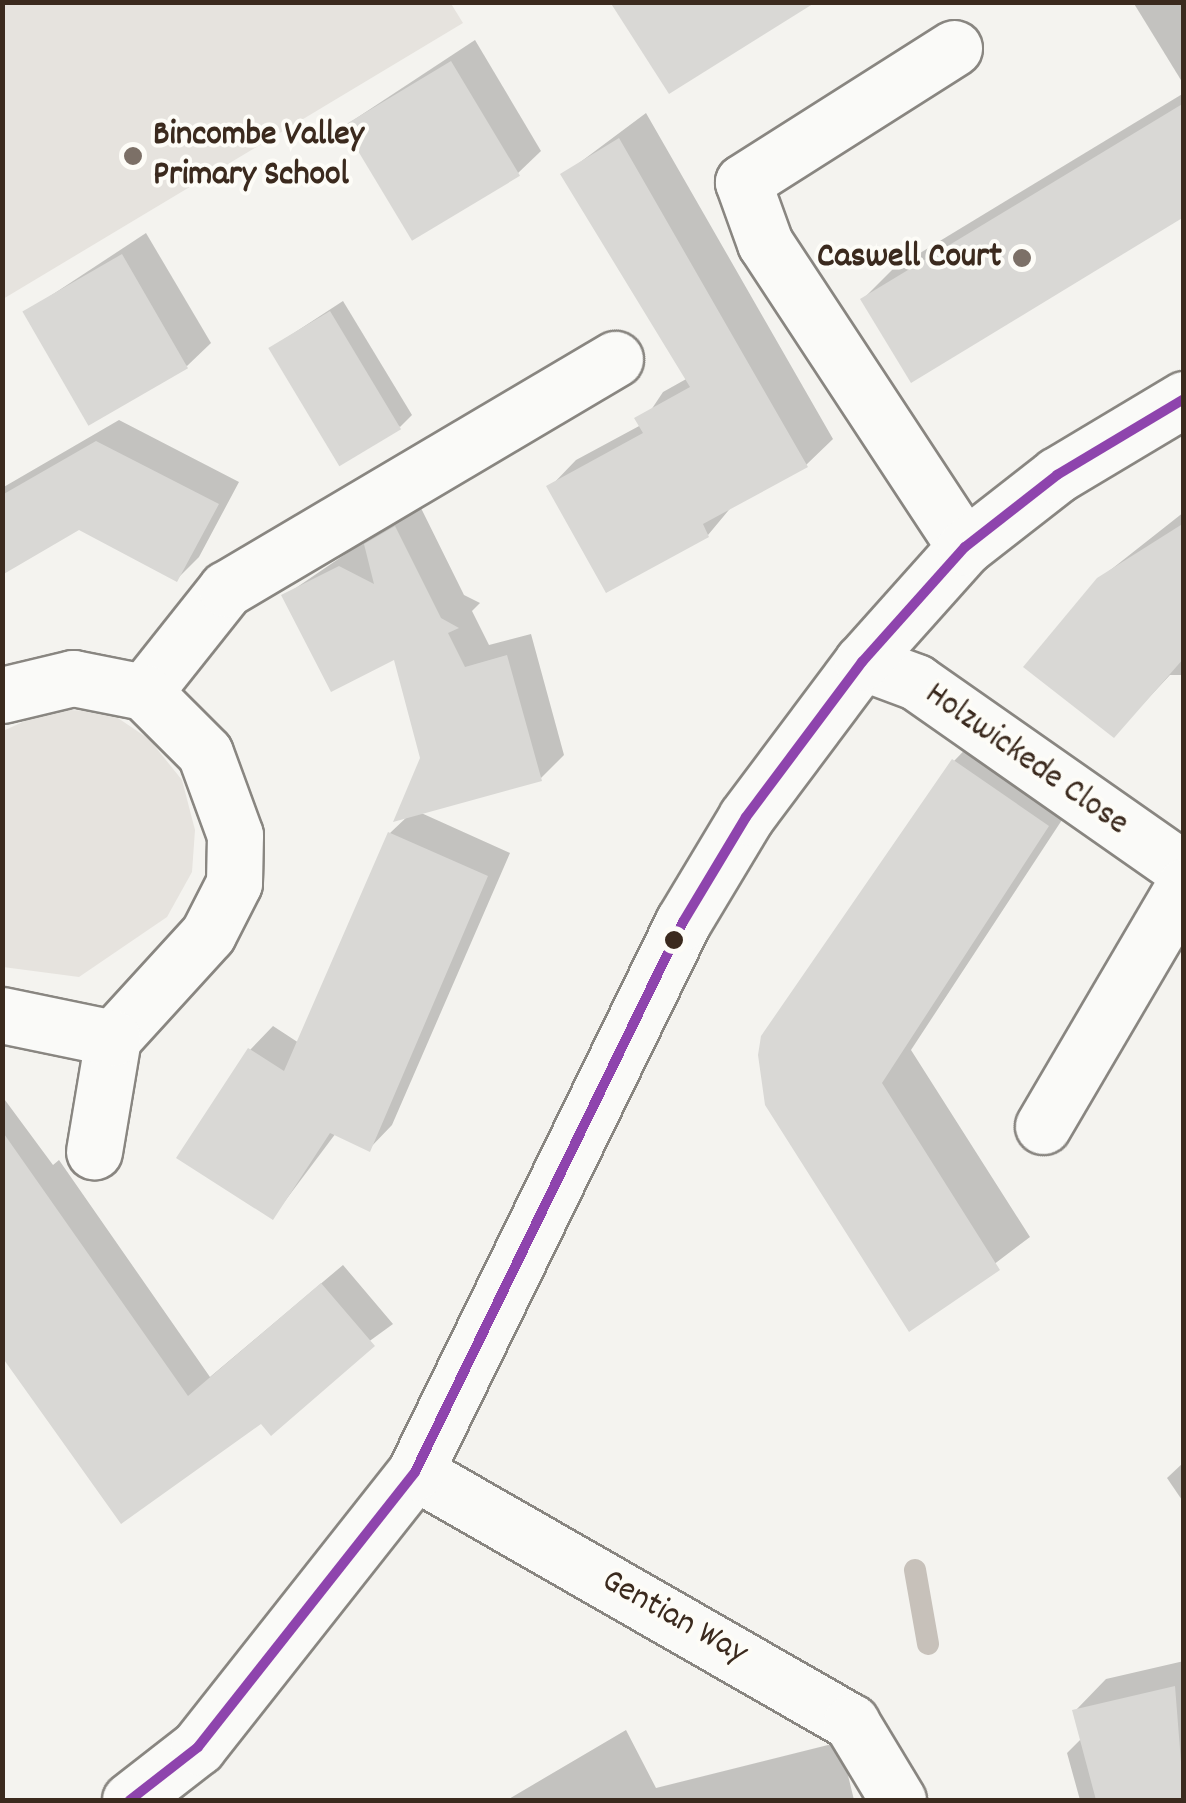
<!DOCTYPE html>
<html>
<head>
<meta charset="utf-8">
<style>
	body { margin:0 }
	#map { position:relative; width:1186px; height:1803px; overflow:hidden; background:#f4f3ef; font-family:Dekko,sans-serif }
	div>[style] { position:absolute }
	.green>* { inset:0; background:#e6e3de }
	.shadow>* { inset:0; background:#0003 }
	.stream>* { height:22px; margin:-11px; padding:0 11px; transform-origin:11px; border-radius:11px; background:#c7c1ba }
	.building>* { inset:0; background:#d9d8d5; transform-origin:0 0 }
	.roads { filter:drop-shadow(2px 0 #898681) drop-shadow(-2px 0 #898681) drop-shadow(0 2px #898681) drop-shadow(0 -2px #898681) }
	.minor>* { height:55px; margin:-27.5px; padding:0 27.5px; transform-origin:27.5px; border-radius:27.5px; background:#fafaf8 }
	.bus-1>* { height:10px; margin:-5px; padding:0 5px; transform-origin:5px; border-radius:5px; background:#8e44ad }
	.dots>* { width:28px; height:28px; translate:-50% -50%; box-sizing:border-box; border:5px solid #fdfcf7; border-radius:50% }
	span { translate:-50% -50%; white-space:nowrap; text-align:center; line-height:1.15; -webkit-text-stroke:8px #fdfcf7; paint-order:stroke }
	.poi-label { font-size:35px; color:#3b2a1e; font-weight:700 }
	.left { translate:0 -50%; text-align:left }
	.right { translate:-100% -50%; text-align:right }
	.street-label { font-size:35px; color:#3b2a1e }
	.frame { position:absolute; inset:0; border:5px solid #3b2a1e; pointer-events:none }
</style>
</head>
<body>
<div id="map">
	<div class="green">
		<i style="clip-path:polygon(450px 2px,463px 23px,3px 299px,3px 3px)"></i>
		<i style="clip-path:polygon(51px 709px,109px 712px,149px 739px,182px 780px,195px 830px,192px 872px,167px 917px,79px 977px,3px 967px,3px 731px)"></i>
	</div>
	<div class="shadow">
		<i style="clip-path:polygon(1133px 2px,1184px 2px,1184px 85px)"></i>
		<i style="clip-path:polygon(475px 40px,541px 151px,517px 174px,346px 125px)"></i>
		<i style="clip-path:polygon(1184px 93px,1184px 214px,863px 299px,892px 270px)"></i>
		<i style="clip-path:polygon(646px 113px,833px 439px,806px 465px,733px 505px,708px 535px,550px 487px,576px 460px,641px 425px,663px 392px,688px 378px,563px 175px)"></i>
		<i style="clip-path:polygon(146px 233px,211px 343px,187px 366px,26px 312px)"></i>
		<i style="clip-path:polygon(343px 301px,412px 415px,400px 427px,271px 348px)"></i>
		<i style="clip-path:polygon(119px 420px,239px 482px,199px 557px,177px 579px,79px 528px,2px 572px,2px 488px)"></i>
		<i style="clip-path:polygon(419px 504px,464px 595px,480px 603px,472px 611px,489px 645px,531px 634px,564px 755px,541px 778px,419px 812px,510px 853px,392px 1125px,369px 1149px,336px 1133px,273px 1217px,250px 1050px,273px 1026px,299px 1043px,390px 833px,409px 815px,423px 759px,396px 656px,284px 596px)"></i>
		<i style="clip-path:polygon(1184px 512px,1184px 675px,1170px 675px,1114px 735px,1099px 579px)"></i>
		<i style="clip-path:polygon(985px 729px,1079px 794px,911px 1050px,1030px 1237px,910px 1328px,768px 1104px,954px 761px)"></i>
		<i style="clip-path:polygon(2px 1096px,53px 1165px,59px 1160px,210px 1377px,343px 1265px,393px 1324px,261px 1420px,2px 1352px)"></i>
		<i style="clip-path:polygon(1184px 1462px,1184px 1503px,1167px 1478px)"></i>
		<i style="clip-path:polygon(1184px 1661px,1184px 1800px,1080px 1800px,1067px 1753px,1082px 1738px,1075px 1711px,1106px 1679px)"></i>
		<i style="clip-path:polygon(626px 1730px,656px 1788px,840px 1742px,854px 1800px,507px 1800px)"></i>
	</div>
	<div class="stream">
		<i style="left:915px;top:1570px;width:75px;rotate:80deg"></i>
	</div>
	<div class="building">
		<i style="clip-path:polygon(610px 2px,816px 2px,669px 94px)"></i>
		<i style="left:451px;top:61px;width:134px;height:126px;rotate:59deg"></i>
		<i style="clip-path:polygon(1184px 103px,1184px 217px,911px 383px,860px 299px)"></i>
		<i style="clip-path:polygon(619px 138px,808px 467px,703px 524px,709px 537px,606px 593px,546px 486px,643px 433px,634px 418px,690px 387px,560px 174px)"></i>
		<i style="left:122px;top:254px;width:132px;height:115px;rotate:60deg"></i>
		<i style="left:330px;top:311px;width:138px;height:72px;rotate:59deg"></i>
		<i style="clip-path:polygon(96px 441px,219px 504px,177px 582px,79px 530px,2px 575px,2px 495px)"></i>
		<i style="clip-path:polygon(1184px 523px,1184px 658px,1114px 738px,1023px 667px,1097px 578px)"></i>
		<i style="clip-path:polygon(395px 526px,441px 618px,459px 628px,448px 633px,465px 667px,507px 655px,542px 781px,393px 822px,420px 758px,394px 660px,331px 692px,281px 595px,339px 566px,374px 584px,364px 544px)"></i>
		<i style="clip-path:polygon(952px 759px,1049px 826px,882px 1083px,1000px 1270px,909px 1332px,765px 1105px,758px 1055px,761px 1036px)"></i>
		<i style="clip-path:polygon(388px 832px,488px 876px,370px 1152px,330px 1133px,273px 1220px,176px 1158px,248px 1048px,284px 1071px)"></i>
		<i style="clip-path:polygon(2px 1131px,188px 1396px,321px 1283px,375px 1346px,271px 1436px,261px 1424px,121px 1524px,2px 1357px)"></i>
		<i style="clip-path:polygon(1175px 1686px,1184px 1800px,1096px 1800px,1072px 1710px)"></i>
	</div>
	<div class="roads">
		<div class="minor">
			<i style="left:954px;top:48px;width:250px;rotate:147.6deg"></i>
			<i style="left:743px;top:182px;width:65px;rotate:70.2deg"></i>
			<i style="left:765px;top:243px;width:364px;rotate:56.7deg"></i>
			<i style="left:862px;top:662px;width:58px;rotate:20.3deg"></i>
			<i style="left:916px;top:682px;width:327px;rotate:35deg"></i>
			<i style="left:144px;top:692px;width:132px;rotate:-51.5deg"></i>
			<i style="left:226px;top:589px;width:452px;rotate:-30.6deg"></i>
			<i style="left:2px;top:695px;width:73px;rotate:-13.5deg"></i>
			<i style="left:73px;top:678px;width:72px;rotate:11.2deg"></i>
			<i style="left:144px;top:692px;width:86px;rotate:45deg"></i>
			<i style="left:205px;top:753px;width:87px;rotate:69.9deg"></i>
			<i style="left:235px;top:835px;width:48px;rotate:91.2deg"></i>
			<i style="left:234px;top:883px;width:57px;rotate:117deg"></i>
			<i style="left:208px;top:934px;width:141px;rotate:132.4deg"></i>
			<i style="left:113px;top:1038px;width:115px;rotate:99.5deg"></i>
			<i style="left:2px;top:1015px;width:113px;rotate:11.7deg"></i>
			<i style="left:1043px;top:1126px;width:278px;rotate:-59.6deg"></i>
			<i style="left:415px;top:1472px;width:503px;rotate:29.83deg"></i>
			<i style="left:851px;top:1722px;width:91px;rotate:58.9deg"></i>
			<i style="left:130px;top:1800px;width:86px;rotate:-37.9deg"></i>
			<i style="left:198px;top:1747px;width:350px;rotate:-51.7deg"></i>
			<i style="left:415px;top:1472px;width:612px;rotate:-64.02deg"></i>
			<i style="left:683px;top:922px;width:122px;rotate:-59deg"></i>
			<i style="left:746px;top:817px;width:194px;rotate:-53.2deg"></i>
			<i style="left:862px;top:662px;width:154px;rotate:-48.2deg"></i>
			<i style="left:965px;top:547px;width:117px;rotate:-38deg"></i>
			<i style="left:1057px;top:475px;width:148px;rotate:-30.9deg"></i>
		</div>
	</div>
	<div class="bus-1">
		<i style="left:130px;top:1800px;width:86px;rotate:-37.9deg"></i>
		<i style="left:198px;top:1747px;width:350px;rotate:-51.7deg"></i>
		<i style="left:415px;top:1472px;width:612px;rotate:-64.02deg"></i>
		<i style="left:683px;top:922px;width:122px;rotate:-59deg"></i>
		<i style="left:746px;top:817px;width:194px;rotate:-53.2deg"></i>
		<i style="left:862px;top:662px;width:154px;rotate:-48.2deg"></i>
		<i style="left:965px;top:547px;width:117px;rotate:-38deg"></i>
		<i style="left:1057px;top:475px;width:148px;rotate:-30.9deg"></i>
	</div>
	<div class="dots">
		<i style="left:133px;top:156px;background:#7c7067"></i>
		<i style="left:1022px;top:258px;background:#7c7067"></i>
		<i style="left:674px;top:940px;background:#3b2a1e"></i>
	</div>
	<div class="poi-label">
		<span class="left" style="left:153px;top:156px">Bincombe Valley<br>Primary School</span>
		<span class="right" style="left:1002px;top:258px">Caswell Court</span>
	</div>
	<div class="street-label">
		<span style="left:1026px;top:760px;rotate:35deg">Holzwickede Close</span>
		<span style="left:674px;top:1618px;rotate:29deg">Gentian Way</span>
	</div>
	<div class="frame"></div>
</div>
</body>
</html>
